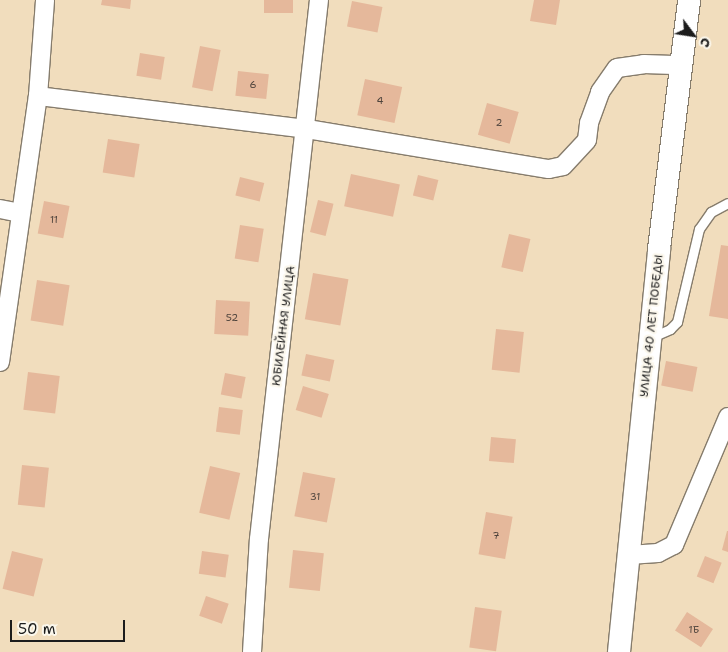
<!DOCTYPE html>
<html>
<head>
<meta charset="utf-8">
<style>
	body { margin:0 }
	#map { position:relative; width:728px; height:652px; overflow:hidden; background:#f1ddbd; font-family:"Shantell Sans",sans-serif }
	div>[style] { position:absolute }
	.building>* { inset:0; background:#e5b89b; transform-origin:0 0 }
	.roads { filter:drop-shadow(1px 0 #867c6c) drop-shadow(-1px 0 #867c6c) drop-shadow(0 1px #867c6c) drop-shadow(0 -1px #867c6c) }
	.service>* { height:9px; margin:-4.5px; padding:0 4.5px; transform-origin:4.5px; border-radius:4.5px; background:#fff }
	.minor>* { height:18px; margin:-9px; padding:0 9px; transform-origin:9px; border-radius:9px; background:#fff }
	.tertiary>* { height:22px; margin:-11px; padding:0 11px; transform-origin:11px; border-radius:11px; background:#fff }
	span { translate:-50% -50%; white-space:nowrap; text-align:center; line-height:1.15; -webkit-text-stroke:4.5px #fbf7ec; paint-order:stroke }
	.number-label { font-size:10px; color:#4e433c }
	.number-label span { -webkit-text-stroke-width:0 }
	.street-label { font-size:12px; color:#1c1c1c }
	.north { position:absolute; left:668px; top:10px; width:50px; height:50px; -webkit-text-stroke:4px #fbf7ec; paint-order:stroke; rotate:121deg; font-size:14px; font-weight:700; line-height:20px; text-align:center; color:#1c1c1c }
	.north::after { content:''; display:block; margin:auto; width:18px; height:22px; background:#1c1c1c; clip-path:polygon(50% 0,100% 100%,50% 72%,0 100%) }
	.scale { position:absolute; left:10px; top:620px; width:115px; height:22px; box-sizing:border-box; border:2px solid #1c1c1c; border-top:0; padding-left:6px; font-size:15px; line-height:18px; white-space:nowrap; color:#1c1c1c; -webkit-text-stroke:4px #fbf7ec; paint-order:stroke }
</style>
</head>
<body>
<div id="map">
	<div class="building">
		<i style="clip-path:polygon(102px 0,131px 0,130px 9px,101px 5px)"></i>
		<i style="left:264px;top:0;width:29px;height:13px"></i>
		<i style="clip-path:polygon(534px 0,560px 0,556px 25px,530px 21px)"></i>
		<i style="left:352px;top:1px;width:31px;height:26px;rotate:11deg"></i>
		<i style="left:200px;top:46px;width:21px;height:42px;rotate:11deg"></i>
		<i style="left:140px;top:53px;width:25px;height:23px;rotate:9deg"></i>
		<i style="left:238px;top:71px;width:31px;height:25px;rotate:6deg"></i>
		<i style="left:365px;top:79px;width:38px;height:37px;rotate:12deg"></i>
		<i style="left:487px;top:103px;width:33px;height:33px;rotate:16deg"></i>
		<i style="left:108px;top:139px;width:32px;height:34px;rotate:9deg"></i>
		<i style="left:351px;top:174px;width:50px;height:33px;rotate:12deg"></i>
		<i style="left:418px;top:175px;width:21px;height:21px;rotate:14deg"></i>
		<i style="left:240px;top:177px;width:25px;height:19px;rotate:14deg"></i>
		<i style="left:318px;top:200px;width:16px;height:33px;rotate:14deg"></i>
		<i style="left:44px;top:201px;width:26px;height:33px;rotate:11deg"></i>
		<i style="left:240px;top:225px;width:24px;height:34px;rotate:9deg"></i>
		<i style="left:509px;top:234px;width:22px;height:34px;rotate:13deg"></i>
		<i style="clip-path:polygon(721px 245px,728px 246px,728px 319px,709px 316px)"></i>
		<i style="left:313px;top:273px;width:36px;height:47px;rotate:10deg"></i>
		<i style="left:37px;top:280px;width:33px;height:41px;rotate:9deg"></i>
		<i style="left:216px;top:300px;width:34px;height:34px;rotate:3deg"></i>
		<i style="left:496px;top:329px;width:28px;height:41px;rotate:6deg"></i>
		<i style="left:306px;top:354px;width:29px;height:22px;rotate:12deg"></i>
		<i style="left:666px;top:361px;width:32px;height:25px;rotate:11deg"></i>
		<i style="left:28px;top:372px;width:32px;height:38px;rotate:7deg"></i>
		<i style="left:225px;top:373px;width:21px;height:22px;rotate:11deg"></i>
		<i style="left:303px;top:386px;width:27px;height:25px;rotate:17deg"></i>
		<i style="left:219px;top:407px;width:24px;height:25px;rotate:7deg"></i>
		<i style="left:491px;top:437px;width:25px;height:24px;rotate:5deg"></i>
		<i style="left:22px;top:465px;width:27px;height:40px;rotate:6deg"></i>
		<i style="left:210px;top:466px;width:31px;height:48px;rotate:13deg"></i>
		<i style="left:303px;top:472px;width:33px;height:45px;rotate:11deg"></i>
		<i style="left:486px;top:512px;width:27px;height:43px;rotate:10deg"></i>
		<i style="clip-path:polygon(727px 531px,728px 531px,728px 552px,722px 550px)"></i>
		<i style="left:293px;top:550px;width:31px;height:38px;rotate:6deg"></i>
		<i style="left:12px;top:551px;width:32px;height:39px;rotate:14deg"></i>
		<i style="left:202px;top:551px;width:27px;height:23px;rotate:8deg"></i>
		<i style="left:705px;top:556px;width:18px;height:22px;rotate:22deg"></i>
		<i style="left:206px;top:596px;width:24px;height:21px;rotate:19deg"></i>
		<i style="left:475px;top:607px;width:27px;height:41px;rotate:8deg"></i>
		<i style="left:687px;top:612px;width:31px;height:22px;rotate:33deg"></i>
	</div>
	<div class="roads">
		<div class="service">
			<i style="left:650px;top:338px;width:22px;rotate:-24deg"></i>
			<i style="left:670px;top:329px;width:10px;rotate:-45deg"></i>
			<i style="left:677px;top:322px;width:96px;rotate:-76.7deg"></i>
			<i style="left:699px;top:229px;width:21px;rotate:-55deg"></i>
			<i style="left:711px;top:212px;width:19px;rotate:-28deg"></i>
		</div>
		<div class="minor">
			<i style="left:38px;top:96px;width:271px;rotate:7deg"></i>
			<i style="left:307px;top:129px;width:245px;rotate:9.4deg"></i>
			<i style="left:549px;top:169px;width:14px;rotate:-12deg"></i>
			<i style="left:563px;top:166px;width:35px;rotate:-47deg"></i>
			<i style="left:587px;top:140px;width:17px;rotate:-83deg"></i>
			<i style="left:589px;top:123px;width:33px;rotate:-70deg"></i>
			<i style="left:600px;top:92px;width:29px;rotate:-55deg"></i>
			<i style="left:617px;top:68px;width:27px;rotate:-8deg"></i>
			<i style="left:644px;top:64px;width:37px;rotate:2deg"></i>
			<i style="left:0;top:209px;width:20px;rotate:11deg"></i>
			<i style="left:0;top:362px;width:269px;rotate:-81.9deg"></i>
			<i style="left:38px;top:96px;width:96px;rotate:-85.8deg"></i>
			<i style="left:629px;top:555px;width:29px;rotate:-4deg"></i>
			<i style="left:658px;top:553px;width:18px;rotate:-27deg"></i>
			<i style="left:674px;top:545px;width:139px;rotate:-67.1deg"></i>
			<i style="left:252px;top:652px;width:113px;rotate:-86.5deg"></i>
			<i style="left:259px;top:539px;width:542px;rotate:-83.65deg"></i>
		</div>
		<div class="tertiary">
			<i style="left:619px;top:652px;width:405px;rotate:-84.3deg"></i>
			<i style="left:659px;top:249px;width:251px;rotate:-83.1deg"></i>
		</div>
	</div>
	<div class="number-label">
		<span style="left:253px;top:85px">6</span>
		<span style="left:380px;top:101px">4</span>
		<span style="left:499px;top:123px">2</span>
		<span style="left:54px;top:220px">11</span>
		<span style="left:232px;top:318px">52</span>
		<span style="left:315px;top:497px">31</span>
		<span style="left:496px;top:536px">7</span>
		<span style="left:694px;top:630px">1Б</span>
	</div>
	<div class="street-label">
		<span style="left:284px;top:326px;rotate:-83deg">ЮБИЛЕЙНАЯ УЛИЦА</span>
		<span style="left:652px;top:326px;rotate:-84deg">УЛИЦА 40 ЛЕТ ПОБЕДЫ</span>
	</div>
	<div class="north">С</div>
	<div class="scale">50 m</div>
</div>
</body>
</html>
